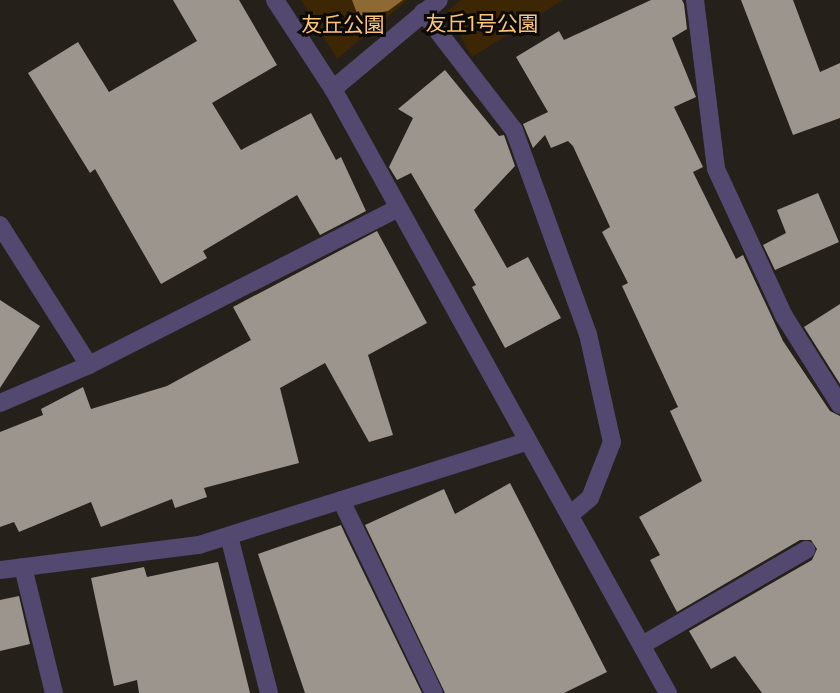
<!DOCTYPE html>
<html>
<head>
<meta charset="utf-8">
<style>
	body { margin:0 }
	#map { position:relative; width:840px; height:693px; overflow:hidden; background:#25201a; font-family:"Exo 2","Noto Sans JP",sans-serif }
	div>[style] { position:absolute }
	.green>* { inset:0; background:#3c2603 }
	.water>* { inset:0; background:#8e6933 }
	.building>* { inset:0; background:#9b958e }
	.minor>* { height:18px; margin:-9px; padding:0 9px; transform-origin:9px; border-radius:9px; background:#524870 }
	.tertiary>* { height:18px; margin:-9px; padding:0 9px; transform-origin:9px; border-radius:9px; background:#524870 }
	span { translate:-50% -50%; white-space:nowrap; text-align:center; line-height:1.15; -webkit-text-stroke:6px #0c0a08; paint-order:stroke }
	.park-label { font-size:21px; color:#fcc476 }
</style>
</head>
<body>
<div id="map">
	<div class="green">
		<i style="clip-path:polygon(301px 0,408px 0,337px 59px)"></i>
		<i style="clip-path:polygon(461px 0,563px 0,472px 57px,447px 11px)"></i>
	</div>
	<div class="water">
		<i style="clip-path:polygon(352px 0,403px 0,388px 11px,358px 16px)"></i>
	</div>
	<div class="building">
		<i style="clip-path:polygon(173px 0,239px 0,277px 65px,212px 103px,241px 150px,311px 113px,336px 160px,341px 157px,366px 211px,320px 235px,297px 195px,203px 251px,207px 258px,161px 284px,95px 169px,90px 173px,28px 73px,78px 42px,109px 92px,197px 41px)"></i>
		<i style="clip-path:polygon(651px 0,682px 0,684px 4px,687px 29px,672px 38px,696px 97px,674px 107px,703px 167px,693px 172px,736px 259px,743px 255px,783px 341px,830px 411px,840px 416px,840px 693px,762px 693px,735px 656px,711px 669px,689px 631px,812px 560px,817px 549px,811px 540px,800px 540px,677px 612px,669px 597px,650px 560px,660px 555px,639px 517px,702px 481px,670px 411px,678px 407px,622px 286px,628px 283px,602px 232px,610px 227px,573px 146px,568px 141px,551px 148px,545px 135px,533px 148px,523px 124px,548px 112px,516px 57px,559px 31px,564px 40px)"></i>
		<i style="clip-path:polygon(741px 0,793px 0,820px 72px,840px 63px,840px 118px,793px 135px)"></i>
		<i style="clip-path:polygon(445px 70px,499px 136px,504px 135px,515px 166px,474px 210px,507px 268px,528px 257px,561px 318px,505px 348px,472px 287px,476px 285px,411px 173px,397px 180px,389px 167px,413px 118px,398px 109px)"></i>
		<i style="clip-path:polygon(818px 193px,839px 242px,775px 270px,763px 245px,786px 233px,777px 210px)"></i>
		<i style="clip-path:polygon(377px 231px,427px 323px,368px 355px,393px 435px,369px 442px,325px 363px,280px 388px,299px 463px,204px 488px,207px 497px,175px 508px,172px 499px,101px 527px,91px 502px,19px 532px,14px 522px,0 527px,0 432px,43px 415px,41px 409px,83px 387px,91px 409px,167px 386px,251px 340px,233px 307px)"></i>
		<i style="clip-path:polygon(0 300px,40px 326px,0 388px)"></i>
		<i style="clip-path:polygon(840px 304px,840px 384px,804px 327px)"></i>
		<i style="clip-path:polygon(510px 483px,607px 672px,564px 693px,445px 693px,365px 525px,444px 489px,455px 514px)"></i>
		<i style="clip-path:polygon(341px 525px,345px 534px,422px 693px,305px 693px,258px 554px)"></i>
		<i style="clip-path:polygon(218px 562px,250px 693px,139px 693px,137px 680px,114px 686px,91px 578px,144px 567px,147px 577px)"></i>
		<i style="clip-path:polygon(19px 596px,30px 644px,0 651px,0 600px)"></i>
	</div>
	<div class="minor">
		<i style="left:695px;top:0;width:170px;rotate:82.9deg"></i>
		<i style="left:716px;top:169px;width:162px;rotate:65.2deg"></i>
		<i style="left:784px;top:316px;width:105px;rotate:57.8deg"></i>
		<i style="left:423px;top:12px;width:149px;rotate:52.4deg"></i>
		<i style="left:514px;top:130px;width:217px;rotate:70.1deg"></i>
		<i style="left:588px;top:334px;width:111px;rotate:77.5deg"></i>
		<i style="left:612px;top:442px;width:60px;rotate:111.4deg"></i>
		<i style="left:590px;top:498px;width:23px;rotate:140deg"></i>
		<i style="left:333px;top:89px;width:138px;rotate:-40deg"></i>
		<i style="left:0;top:225px;width:166px;rotate:57.6deg"></i>
		<i style="left:0;top:403px;width:97px;rotate:-23.1deg"></i>
		<i style="left:89px;top:365px;width:344px;rotate:-26.9deg"></i>
		<i style="left:341px;top:500px;width:214px;rotate:64.3deg"></i>
		<i style="left:229px;top:536px;width:162px;rotate:75.7deg"></i>
		<i style="left:23px;top:567px;width:130px;rotate:76.2deg"></i>
		<i style="left:0;top:570px;width:201px;rotate:-7.2deg"></i>
		<i style="left:199px;top:545px;width:345px;rotate:-17.5deg"></i>
		<i style="left:642px;top:645px;width:190px;rotate:-30.1deg"></i>
	</div>
	<div class="tertiary">
		<i style="left:275px;top:0;width:106px;rotate:56.9deg"></i>
		<i style="left:333px;top:89px;width:691px;rotate:60.99deg"></i>
	</div>
	<div class="park-label">
		<span style="left:482px;top:23px">友丘1号公園</span>
		<span style="left:343px;top:24px">友丘公園</span>
	</div>
</div>
</body>
</html>
